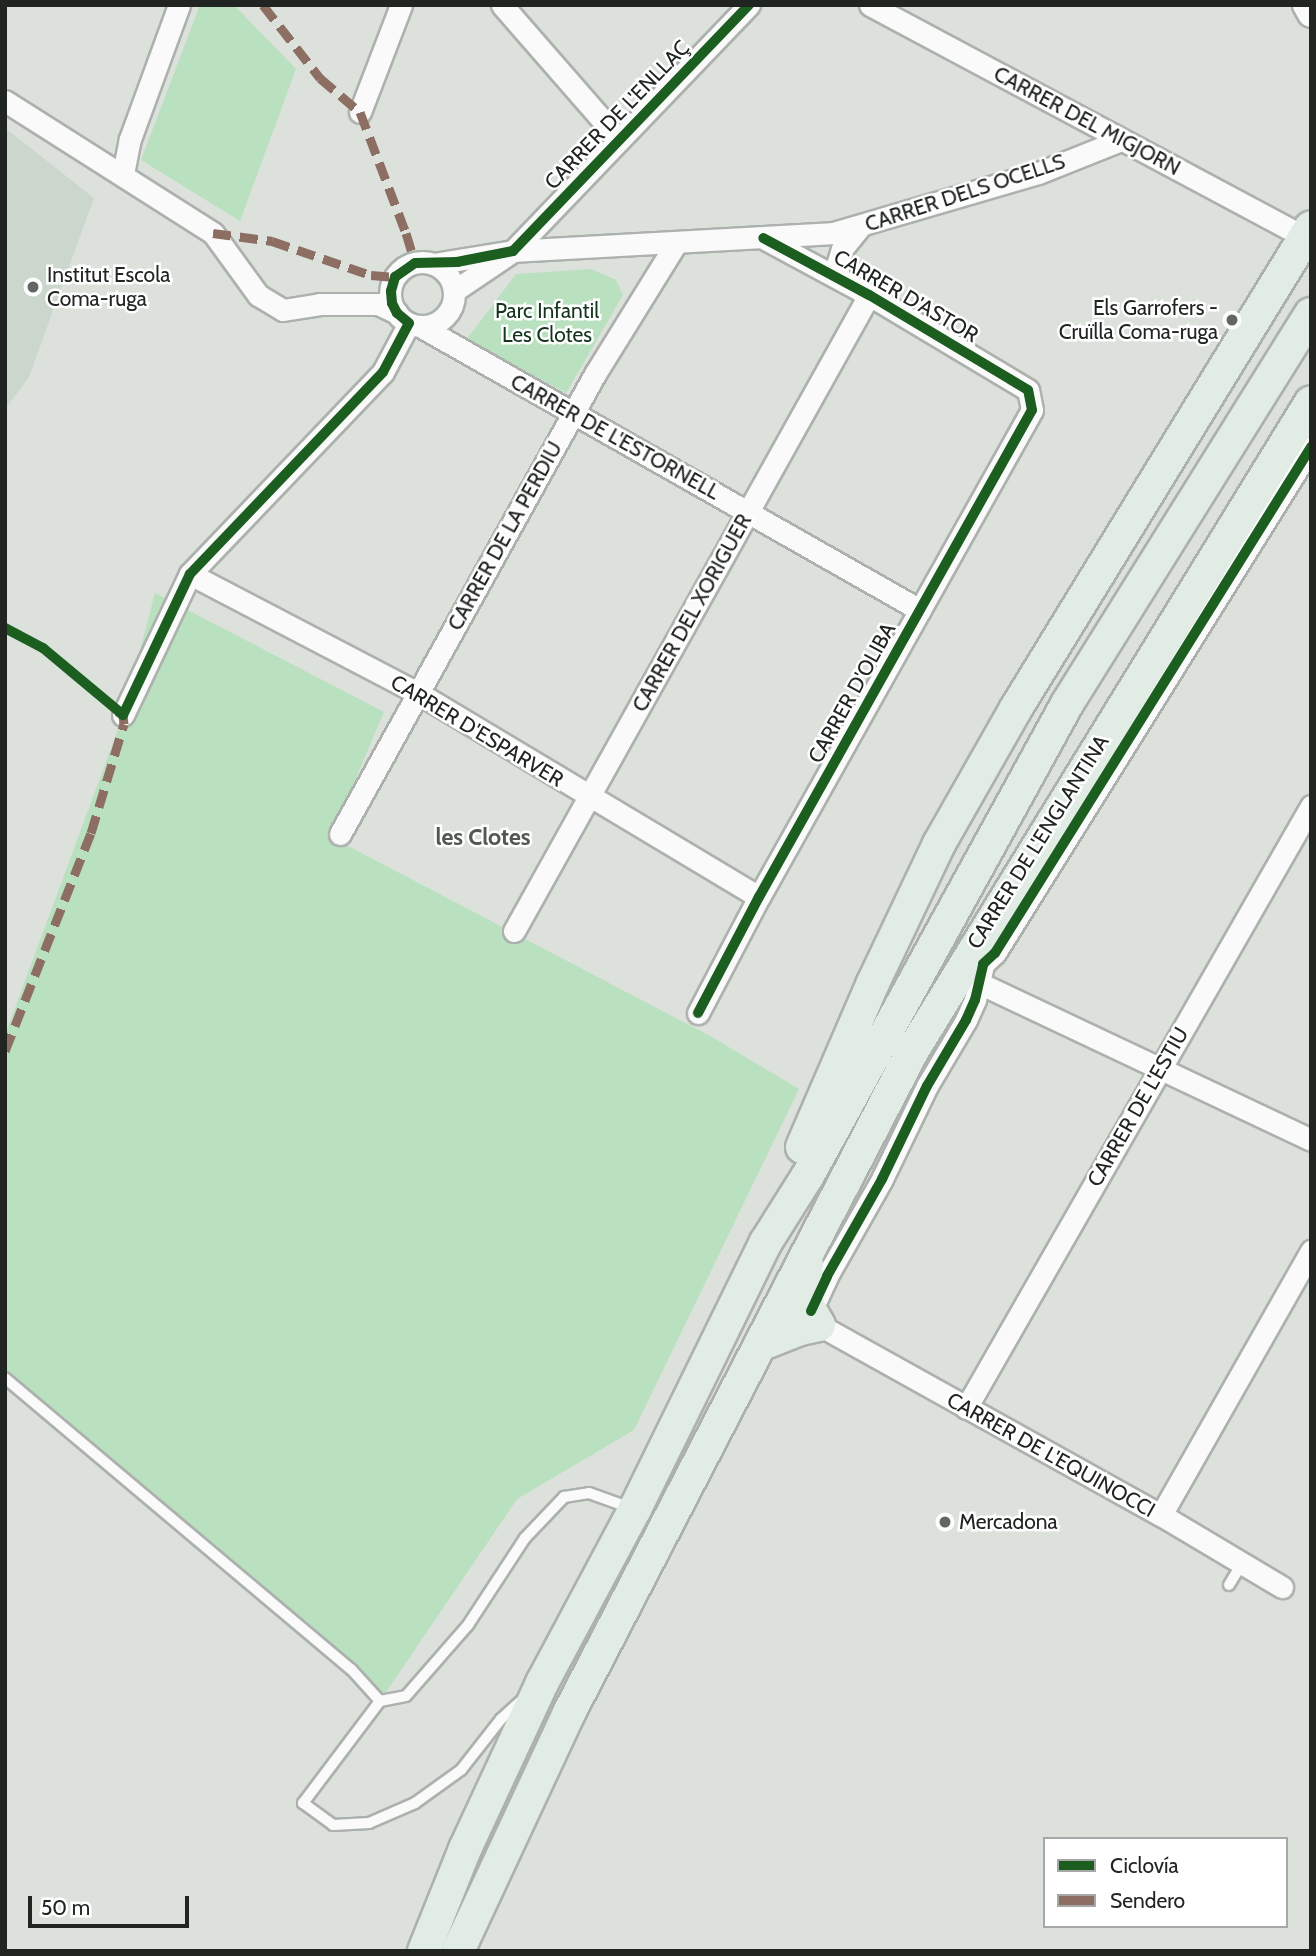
<!DOCTYPE html>
<html>
<head>
<meta charset="utf-8">
<style>
	body { margin:0 }
	#map { position:relative; width:1316px; height:1956px; overflow:hidden; background:#dce1dc; font-family:Cabin,sans-serif }
	div>[style] { position:absolute }
	.built>* { inset:0; background:#cbd6cc }
	.green>* { inset:0; background:#b9e0bf }
	.roads { filter:drop-shadow(2px 0 #adb1ad) drop-shadow(-2px 0 #adb1ad) drop-shadow(0 2px #adb1ad) drop-shadow(0 -2px #adb1ad) }
	.service>* { height:10px; margin:-5px; padding:0 5px; transform-origin:5px; border-radius:5px; background:#fafafa }
	.minor>* { height:21px; margin:-10.5px; padding:0 10.5px; transform-origin:10.5px; border-radius:10.5px; background:#fafafa }
	.minor>.ring { margin:-10.5px; padding:0; box-sizing:content-box; background:none; border:21px solid #fafafa; border-radius:50% }
	.tertiary>* { height:26px; margin:-13px; padding:0 13px; transform-origin:13px; border-radius:13px; background:#fafafa }
	.primary>* { height:32px; margin:-16px; padding:0 16px; transform-origin:16px; border-radius:16px; background:#e1ece4 }
	.quiet>* { height:9px; margin-top:-4.5px; transform-origin:0; background:repeating-linear-gradient(90deg,#8d6e63 0 18px,transparent 0 27px) }
	.cycleway>* { height:10px; margin:-5px; padding:0 5px; transform-origin:5px; border-radius:5px; background:#1b5e20 }
	.dots>* { width:19px; height:19px; translate:-50% -50%; box-sizing:border-box; border:4px solid #fff; border-radius:50% }
	span { translate:-50% -50%; white-space:nowrap; text-align:center; line-height:1.15; -webkit-text-stroke:5px #fff; paint-order:stroke }
	.street-label { font-size:21px; color:#212522 }
	.poi-label { font-size:21px; color:#212522 }
	.left { translate:0 -50%; text-align:left }
	.right { translate:-100% -50%; text-align:right }
	.park-label { font-size:21px; color:#15341c }
	.neighbourhood-label { font-size:23px; color:#505951; font-weight:700 }
	.frame { position:absolute; inset:0; border:7px solid #212522; pointer-events:none }
	.legend { position:absolute; left:1043px; top:1837px; width:245px; height:91px; box-sizing:border-box; background:#fff; border:2px solid #a6a8a7; margin:0; padding:9px 12px; list-style:none; font-size:21px; color:#212522 }
	.legend li { display:flex; align-items:center; gap:14px; height:35px }
	.legend b { width:35px; border:2px solid #a6a8a7 }
	.scale { position:absolute; left:28px; top:1896px; width:161px; height:32px; box-sizing:border-box; border:4px solid #212522; border-top:0; padding-left:9px; font-size:21px; line-height:24px; white-space:nowrap; color:#212522; -webkit-text-stroke:5px #fff; paint-order:stroke }
</style>
</head>
<body>
<div id="map">
	<div class="built">
		<i style="clip-path:polygon(5px 128px,94px 198px,29px 377px,5px 409px)"></i>
	</div>
	<div class="green">
		<i style="clip-path:polygon(200px 5px,234px 5px,296px 69px,240px 221px,141px 160px)"></i>
		<i style="clip-path:polygon(591px 269px,616px 280px,623px 295px,566px 393px,467px 339px,516px 274px)"></i>
		<i style="clip-path:polygon(155px 593px,384px 712px,331px 837px,710px 1036px,799px 1089px,634px 1430px,517px 1499px,380px 1701px,5px 1378px,5px 1035px,123px 716px)"></i>
	</div>
	<div class="roads">
		<div class="service">
			<i style="left:5px;top:1378px;width:452px;rotate:40.1deg"></i>
			<i style="left:351px;top:1669px;width:43px;rotate:47.8deg"></i>
			<i style="left:380px;top:1701px;width:128px;rotate:127deg"></i>
			<i style="left:303px;top:1803px;width:37px;rotate:36deg"></i>
			<i style="left:333px;top:1825px;width:36px;rotate:-3deg"></i>
			<i style="left:369px;top:1823px;width:50px;rotate:-23.5deg"></i>
			<i style="left:415px;top:1803px;width:57px;rotate:-35.7deg"></i>
			<i style="left:461px;top:1770px;width:65px;rotate:-51.9deg"></i>
			<i style="left:501px;top:1719px;width:28px;rotate:-42deg"></i>
			<i style="left:1229px;top:1585px;width:26px;rotate:-59deg"></i>
			<i style="left:380px;top:1701px;width:26px;rotate:-11deg"></i>
			<i style="left:406px;top:1696px;width:94px;rotate:-48.9deg"></i>
			<i style="left:468px;top:1625px;width:104px;rotate:-56.8deg"></i>
			<i style="left:525px;top:1538px;width:57px;rotate:-46.4deg"></i>
			<i style="left:564px;top:1497px;width:25px;rotate:-9deg"></i>
			<i style="left:589px;top:1493px;width:45px;rotate:19.7deg"></i>
		</div>
		<div class="minor">
			<i style="left:502px;top:5px;width:178px;rotate:48.9deg"></i>
			<i style="left:870px;top:5px;width:492px;rotate:28.1deg"></i>
			<i style="left:5px;top:101px;width:246px;rotate:32.4deg"></i>
			<i style="left:213px;top:233px;width:77px;rotate:54deg"></i>
			<i style="left:258px;top:295px;width:29px;rotate:31deg"></i>
			<i style="left:283px;top:310px;width:36px;rotate:-9deg"></i>
			<i style="left:319px;top:304px;width:59px"></i>
			<i style="left:378px;top:304px;width:21px;rotate:25deg"></i>
			<i style="left:360px;top:112px;width:115px;rotate:-69deg"></i>
			<i style="left:123px;top:174px;width:36px;rotate:-79deg"></i>
			<i style="left:130px;top:139px;width:143px;rotate:-69.9deg"></i>
			<i class="ring" style="left:390px;top:262px;width:43px;height:43px"></i>
			<i style="left:433px;top:264px;width:81px;rotate:-9.2deg"></i>
			<i style="left:513px;top:251px;width:321px;rotate:-3.2deg"></i>
			<i style="left:833px;top:233px;width:214px;rotate:-16.3deg"></i>
			<i style="left:1038px;top:173px;width:89px;rotate:-21.7deg"></i>
			<i style="left:839px;top:278px;width:13px;rotate:-99deg"></i>
			<i style="left:837px;top:265px;width:17px;rotate:-73deg"></i>
			<i style="left:842px;top:249px;width:28px;rotate:-51deg"></i>
			<i style="left:454px;top:291px;width:71px;rotate:-34.1deg"></i>
			<i style="left:513px;top:251px;width:341px;rotate:-46.2deg"></i>
			<i style="left:420px;top:326px;width:575px;rotate:29.6deg"></i>
			<i style="left:190px;top:574px;width:257px;rotate:27.6deg"></i>
			<i style="left:418px;top:693px;width:397px;rotate:30.9deg"></i>
			<i style="left:123px;top:715px;width:156px;rotate:-64.6deg"></i>
			<i style="left:190px;top:574px;width:279px;rotate:-46.3deg"></i>
			<i style="left:383px;top:372px;width:55px;rotate:-62deg"></i>
			<i style="left:340px;top:834px;width:526px;rotate:-61deg"></i>
			<i style="left:595px;top:374px;width:155px;rotate:-58.2deg"></i>
			<i style="left:514px;top:931px;width:728px;rotate:-60.83deg"></i>
			<i style="left:979px;top:983px;width:367px;rotate:25.3deg"></i>
			<i style="left:698px;top:1013px;width:131px;rotate:-62.3deg"></i>
			<i style="left:759px;top:897px;width:558px;rotate:-60.73deg"></i>
			<i style="left:1032px;top:410px;width:20px;rotate:-101deg"></i>
			<i style="left:1028px;top:390px;width:185px;rotate:-149.1deg"></i>
			<i style="left:869px;top:295px;width:120px;rotate:-151.7deg"></i>
			<i style="left:811px;top:1311px;width:38px;rotate:-65deg"></i>
			<i style="left:827px;top:1276px;width:112px;rotate:-60.4deg"></i>
			<i style="left:882px;top:1179px;width:103px;rotate:-64.2deg"></i>
			<i style="left:927px;top:1086px;width:77px;rotate:-59.4deg"></i>
			<i style="left:966px;top:1020px;width:22px;rotate:-66deg"></i>
			<i style="left:975px;top:1000px;width:37px;rotate:-77deg"></i>
			<i style="left:983px;top:964px;width:16px;rotate:-43deg"></i>
			<i style="left:995px;top:953px;width:597px;rotate:-58.01deg"></i>
			<i style="left:819px;top:1325px;width:391px;rotate:29.1deg"></i>
			<i style="left:1161px;top:1515px;width:141px;rotate:30.8deg"></i>
			<i style="left:966px;top:1408px;width:694px;rotate:-60.18deg"></i>
			<i style="left:1161px;top:1515px;width:304px;rotate:-60.4deg"></i>
		</div>
		<div class="tertiary">
			<i style="left:1306px;top:5px;width:10px;rotate:61deg"></i>
		</div>
		<div class="primary">
			<i style="left:802px;top:1147px;width:179px;rotate:-66.6deg"></i>
			<i style="left:873px;top:983px;width:154px;rotate:-64.6deg"></i>
			<i style="left:939px;top:844px;width:154px;rotate:-60.4deg"></i>
			<i style="left:1015px;top:710px;width:566px;rotate:-58.5deg"></i>
			<i style="left:760px;top:1345px;width:43px;rotate:-21.8deg"></i>
			<i style="left:800px;top:1329px;width:19px;rotate:-12deg"></i>
			<i style="left:819px;top:1325px;width:32px;rotate:-120deg"></i>
			<i style="left:803px;top:1297px;width:33px;rotate:-83deg"></i>
			<i style="left:424px;top:1951px;width:110px;rotate:-68.1deg"></i>
			<i style="left:465px;top:1849px;width:183px;rotate:-65.1deg"></i>
			<i style="left:542px;top:1683px;width:197px;rotate:-61.9deg"></i>
			<i style="left:635px;top:1509px;width:297px;rotate:-63.9deg"></i>
			<i style="left:766px;top:1242px;width:77px;rotate:-57.8deg"></i>
			<i style="left:807px;top:1177px;width:540px;rotate:-61.2deg"></i>
			<i style="left:1067px;top:704px;width:460px;rotate:-58deg"></i>
			<i style="left:458px;top:1951px;width:263px;rotate:-65deg"></i>
			<i style="left:569px;top:1713px;width:747px;rotate:-62.58deg"></i>
			<i style="left:913px;top:1050px;width:760px;rotate:-58.44deg"></i>
		</div>
	</div>
	<div class="quiet">
		<i style="left:263px;top:5px;width:93px;rotate:52deg"></i>
		<i style="left:320px;top:78px;width:52px;rotate:40.4deg"></i>
		<i style="left:360px;top:112px;width:129px;rotate:69.2deg"></i>
		<i style="left:406px;top:233px;width:31px;rotate:73deg"></i>
		<i style="left:213px;top:233px;width:60px;rotate:7.7deg"></i>
		<i style="left:272px;top:241px;width:105px;rotate:19deg"></i>
		<i style="left:371px;top:275px;width:24px;rotate:5deg"></i>
		<i style="left:5px;top:1051px;width:234px;rotate:-68.5deg"></i>
		<i style="left:91px;top:833px;width:114px;rotate:-73.2deg"></i>
		<i style="left:124px;top:724px;width:9px;rotate:-96deg"></i>
		<i style="left:123px;top:715px;width:7px;rotate:-146deg"></i>
	</div>
	<div class="cycleway">
		<i style="left:5px;top:628px;width:43px;rotate:27.8deg"></i>
		<i style="left:43px;top:648px;width:104px;rotate:39.9deg"></i>
		<i style="left:123px;top:715px;width:156px;rotate:-64.6deg"></i>
		<i style="left:190px;top:574px;width:279px;rotate:-46.3deg"></i>
		<i style="left:383px;top:372px;width:55px;rotate:-62deg"></i>
		<i style="left:409px;top:323px;width:16px;rotate:-140deg"></i>
		<i style="left:397px;top:313px;width:11px;rotate:-117deg"></i>
		<i style="left:392px;top:303px;width:12px;rotate:-95deg"></i>
		<i style="left:391px;top:291px;width:15px;rotate:-74deg"></i>
		<i style="left:395px;top:277px;width:24px;rotate:-35deg"></i>
		<i style="left:415px;top:263px;width:42px;rotate:-1.4deg"></i>
		<i style="left:457px;top:262px;width:57px;rotate:-11.1deg"></i>
		<i style="left:513px;top:251px;width:341px;rotate:-46.2deg"></i>
		<i style="left:698px;top:1013px;width:131px;rotate:-62.3deg"></i>
		<i style="left:759px;top:897px;width:558px;rotate:-60.73deg"></i>
		<i style="left:1032px;top:410px;width:20px;rotate:-101deg"></i>
		<i style="left:1028px;top:390px;width:185px;rotate:-149.1deg"></i>
		<i style="left:869px;top:295px;width:120px;rotate:-151.7deg"></i>
		<i style="left:811px;top:1311px;width:38px;rotate:-65deg"></i>
		<i style="left:827px;top:1276px;width:112px;rotate:-60.4deg"></i>
		<i style="left:882px;top:1179px;width:103px;rotate:-64.2deg"></i>
		<i style="left:927px;top:1086px;width:77px;rotate:-59.4deg"></i>
		<i style="left:966px;top:1020px;width:22px;rotate:-66deg"></i>
		<i style="left:975px;top:1000px;width:37px;rotate:-77deg"></i>
		<i style="left:983px;top:964px;width:16px;rotate:-43deg"></i>
		<i style="left:995px;top:953px;width:597px;rotate:-58.01deg"></i>
	</div>
	<div class="dots">
		<i style="left:33px;top:287px;background:#626763"></i>
		<i style="left:1232px;top:320px;background:#626763"></i>
		<i style="left:945px;top:1522px;background:#626763"></i>
	</div>
	<div class="street-label">
		<span style="left:617px;top:115px;rotate:-46deg">CARRER DE L'ENLLAÇ</span>
		<span style="left:1087px;top:121px;rotate:28deg">CARRER DEL MIGJORN</span>
		<span style="left:965px;top:193px;rotate:-18deg">CARRER DELS OCELLS</span>
		<span style="left:906px;top:296px;rotate:30deg">CARRER D'ASTOR</span>
		<span style="left:615px;top:437px;rotate:29deg">CARRER DE L'ESTORNELL</span>
		<span style="left:505px;top:536px;rotate:-61deg">CARRER DE LA PERDIU</span>
		<span style="left:692px;top:613px;rotate:-61deg">CARRER DEL XORIGUER</span>
		<span style="left:852px;top:693px;rotate:-61deg">CARRER D'OLIBA</span>
		<span style="left:477px;top:731px;rotate:31deg">CARRER D'ESPARVER</span>
		<span style="left:1038px;top:842px;rotate:-58deg">CARRER DE L'ENGLANTINA</span>
		<span style="left:1138px;top:1107px;rotate:-60deg">CARRER DE L'ESTIU</span>
		<span style="left:1051px;top:1455px;rotate:29deg">CARRER DE L'EQUINOCCI</span>
	</div>
	<div class="poi-label">
		<span class="left" style="left:47px;top:287px">Institut Escola<br>Coma-ruga</span>
		<span class="right" style="left:1218px;top:320px">Els Garrofers -<br>Cruïlla Coma-ruga</span>
		<span class="left" style="left:959px;top:1522px">Mercadona</span>
	</div>
	<div class="park-label">
		<span style="left:547px;top:323px">Parc Infantil<br>Les Clotes</span>
	</div>
	<div class="neighbourhood-label">
		<span style="left:483px;top:837px">les Clotes</span>
	</div>
	<div class="frame"></div>
	<ul class="legend">
	<li><b style="height:9px;background:#1b5e20"></b>Ciclovía</li>
	<li><b style="height:9px;background:#8d6e63"></b>Sendero</li>
	</ul>
	<div class="scale">50 m</div>
</div>
</body>
</html>
